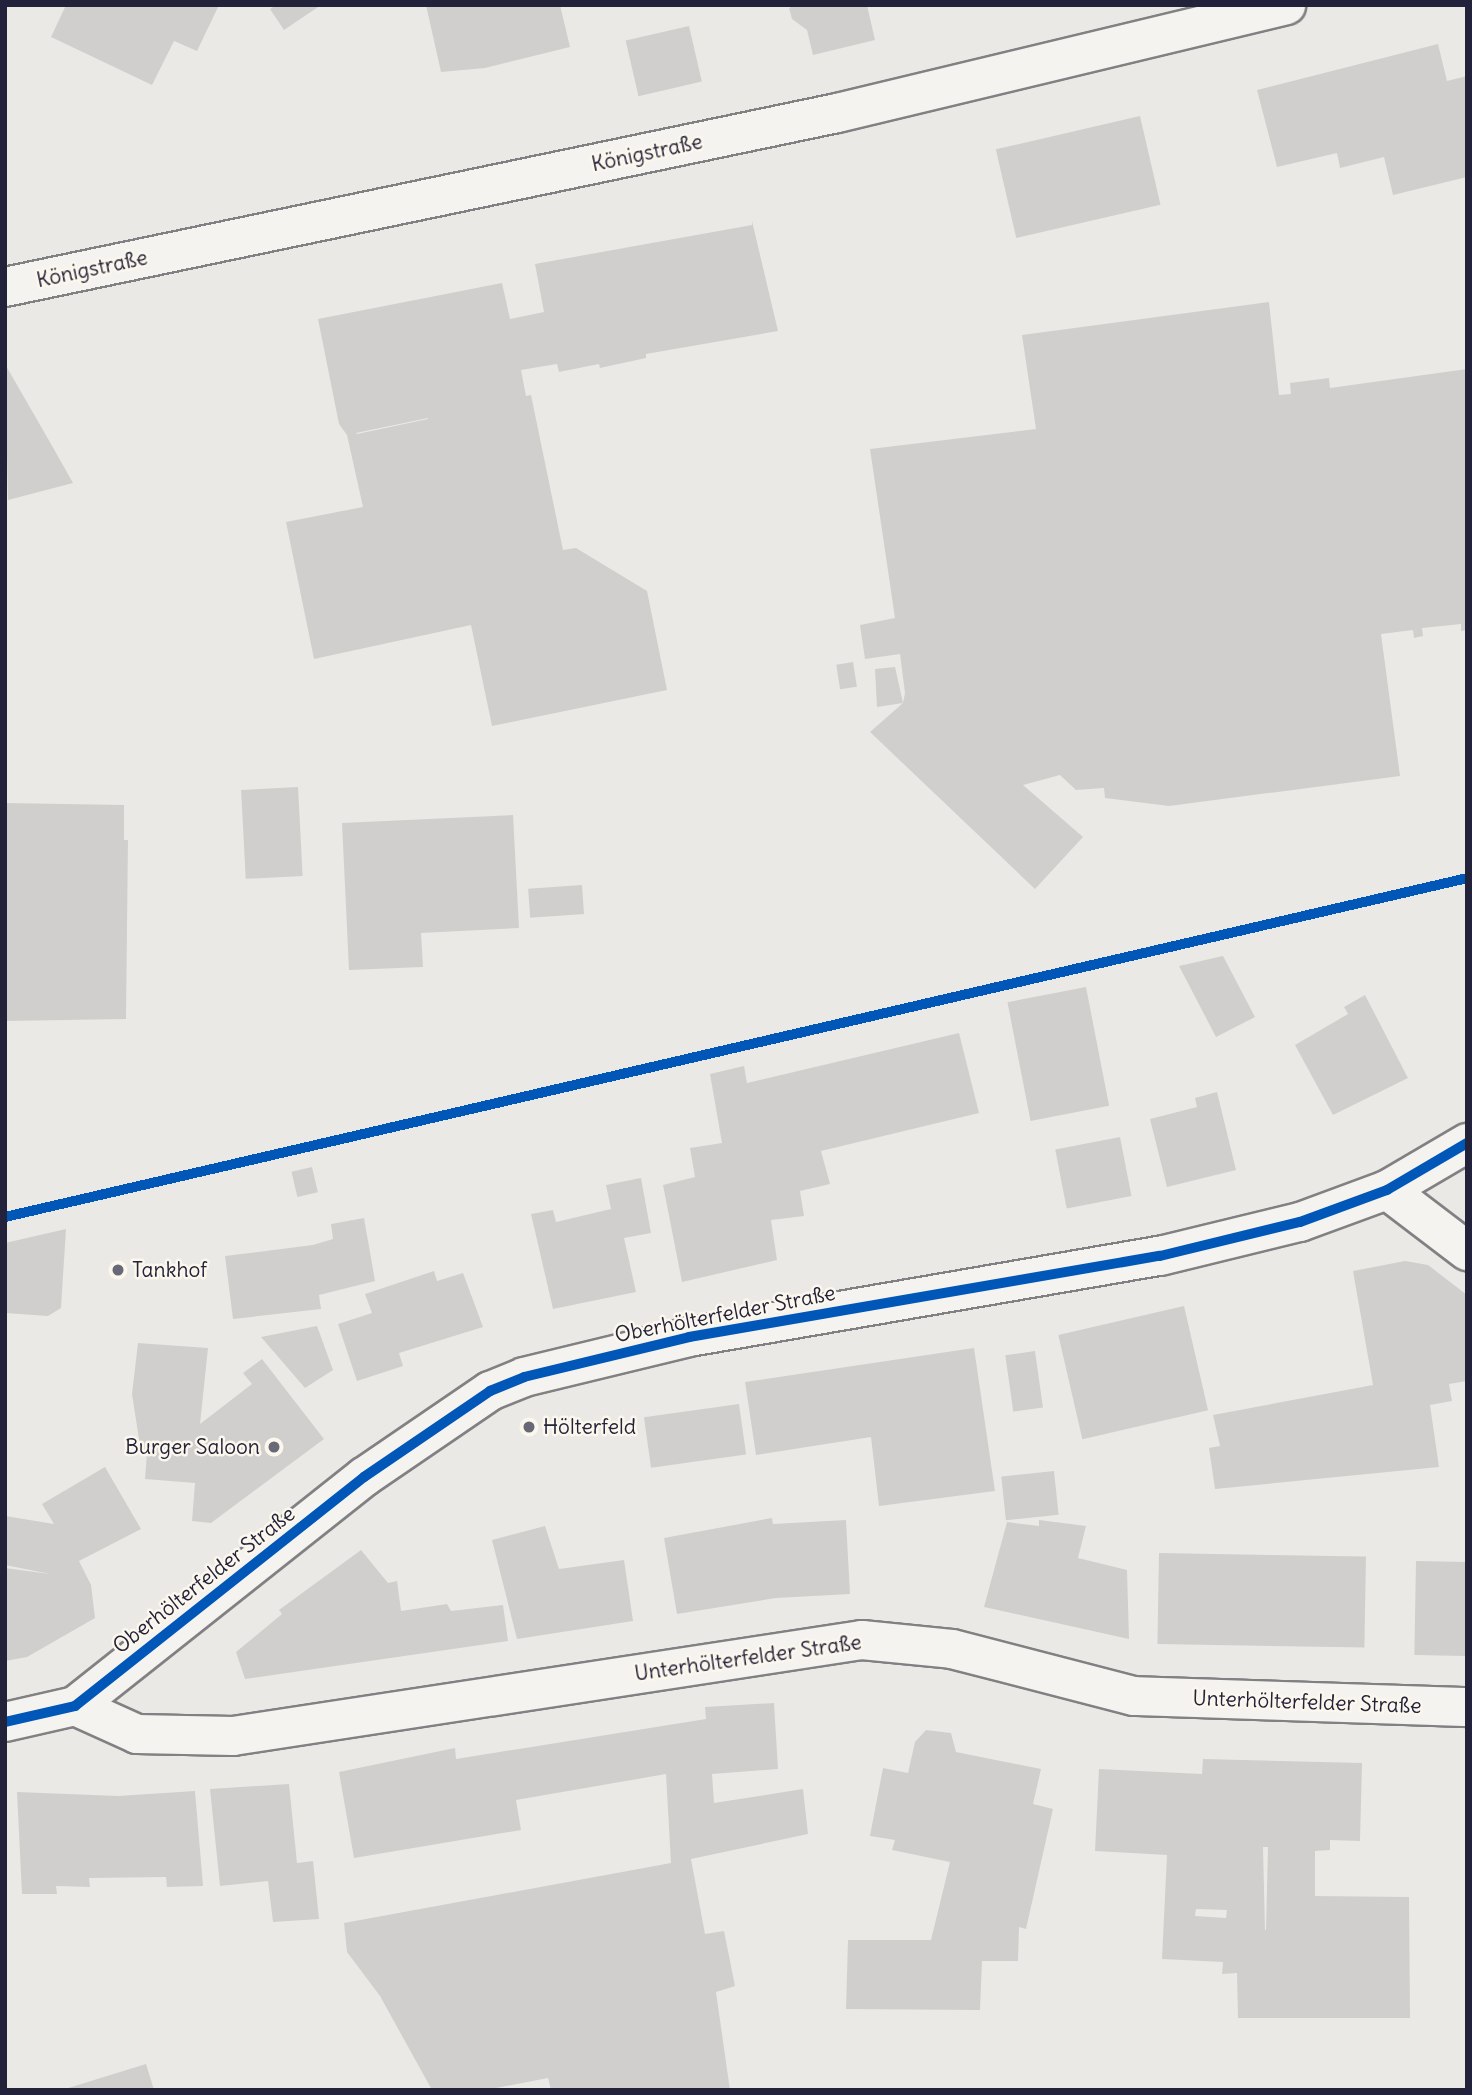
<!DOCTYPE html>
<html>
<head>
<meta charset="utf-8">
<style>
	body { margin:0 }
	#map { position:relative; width:1472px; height:2095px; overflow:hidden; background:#ebe9e5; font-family:Delius,sans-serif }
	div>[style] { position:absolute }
	.building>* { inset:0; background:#d1cfcd; transform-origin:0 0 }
	.roads { filter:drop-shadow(2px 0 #818083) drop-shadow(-2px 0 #818083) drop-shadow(0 2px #818083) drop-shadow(0 -2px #818083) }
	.minor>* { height:38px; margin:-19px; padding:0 19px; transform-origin:19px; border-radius:19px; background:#f4f3ef }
	.major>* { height:38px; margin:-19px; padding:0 19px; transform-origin:19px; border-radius:19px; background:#f4f3ef }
	.cycleway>* { height:10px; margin:-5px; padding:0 5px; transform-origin:5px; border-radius:5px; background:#0057b8 }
	.dots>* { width:19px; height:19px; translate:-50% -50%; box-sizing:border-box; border:4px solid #fbf7ec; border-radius:50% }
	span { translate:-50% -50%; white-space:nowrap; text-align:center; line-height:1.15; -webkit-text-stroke:5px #fbf7ec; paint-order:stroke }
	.street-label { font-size:21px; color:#22223b }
	.poi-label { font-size:21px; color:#22223b }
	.left { translate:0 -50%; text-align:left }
	.right { translate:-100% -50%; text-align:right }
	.frame { position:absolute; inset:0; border:7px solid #22223b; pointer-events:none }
</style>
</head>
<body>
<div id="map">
	<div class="building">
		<i style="clip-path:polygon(66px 5px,219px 5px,197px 51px,174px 41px,152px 85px,51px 37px)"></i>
		<i style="clip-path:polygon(276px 5px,321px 5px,284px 30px,270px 9px)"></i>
		<i style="clip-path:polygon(426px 5px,560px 5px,570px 47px,485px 68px,441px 72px)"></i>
		<i style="clip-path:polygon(795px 5px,867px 5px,875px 40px,813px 55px,807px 30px,792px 19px,789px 8px)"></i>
		<i style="left:689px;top:26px;width:57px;height:65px;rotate:77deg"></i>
		<i style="clip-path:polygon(1438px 44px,1447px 81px,1467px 76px,1467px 177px,1393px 195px,1384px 157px,1340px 168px,1337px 153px,1277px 167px,1257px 90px)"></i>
		<i style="left:1140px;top:116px;width:91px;height:148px;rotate:77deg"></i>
		<i style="clip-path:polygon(evenodd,752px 221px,778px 331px,646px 354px,646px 358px,600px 368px,599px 364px,559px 372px,557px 364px,521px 370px,526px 396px,531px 395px,563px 550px,576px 548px,647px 591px,667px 690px,492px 726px,471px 625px,314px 659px,286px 522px,363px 507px,347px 435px,339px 424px,318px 319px,502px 283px,510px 319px,544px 312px,535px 264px,752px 225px,752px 221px,428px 418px,428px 419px,357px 434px,356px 433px,428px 418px)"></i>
		<i style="clip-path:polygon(1269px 302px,1279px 395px,1291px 394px,1290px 383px,1329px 378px,1330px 388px,1467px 369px,1467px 630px,1461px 631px,1461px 624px,1422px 628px,1423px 636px,1414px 638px,1413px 630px,1381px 634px,1400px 776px,1169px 806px,1105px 798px,1104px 788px,1076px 790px,1060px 775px,1023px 785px,1083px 837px,1035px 889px,870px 732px,903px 703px,877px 707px,875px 669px,895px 667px,903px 703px,905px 693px,900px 654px,865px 659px,860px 625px,895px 618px,870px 449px,1036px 429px,1022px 335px)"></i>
		<i style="clip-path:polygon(5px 364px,55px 451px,73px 483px,8px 500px)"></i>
		<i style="left:853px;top:662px;width:25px;height:17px;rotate:81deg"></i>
		<i style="left:298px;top:787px;width:89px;height:57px;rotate:87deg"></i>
		<i style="clip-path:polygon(5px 803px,124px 805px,124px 840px,128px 840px,126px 1019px,5px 1021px)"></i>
		<i style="clip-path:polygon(513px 815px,519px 928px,421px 933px,423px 967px,349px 970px,342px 823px)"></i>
		<i style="left:582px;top:885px;width:29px;height:54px;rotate:86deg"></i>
		<i style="clip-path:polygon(1223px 956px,1255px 1017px,1216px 1037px,1179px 966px)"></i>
		<i style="left:1086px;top:987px;width:121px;height:80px;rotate:79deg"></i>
		<i style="clip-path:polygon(1365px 995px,1408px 1078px,1333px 1115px,1295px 1045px,1348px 1014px,1344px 1007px)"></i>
		<i style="clip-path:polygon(959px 1033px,979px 1113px,821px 1151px,830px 1184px,800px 1191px,804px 1216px,771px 1220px,777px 1260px,682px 1282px,663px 1185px,695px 1177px,690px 1148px,722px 1143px,710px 1074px,744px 1066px,747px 1083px)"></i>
		<i style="clip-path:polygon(1217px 1092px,1236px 1170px,1167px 1187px,1150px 1119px,1197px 1107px,1195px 1098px)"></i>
		<i style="left:1120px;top:1137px;width:60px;height:66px;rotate:79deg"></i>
		<i style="left:312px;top:1167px;width:26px;height:21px;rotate:77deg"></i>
		<i style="clip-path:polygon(641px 1178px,651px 1233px,624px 1238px,636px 1292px,553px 1309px,531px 1214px,553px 1210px,556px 1222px,611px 1209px,606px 1185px)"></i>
		<i style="clip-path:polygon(364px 1218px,375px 1281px,319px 1295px,321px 1309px,233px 1319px,225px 1256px,313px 1245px,333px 1239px,331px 1224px)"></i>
		<i style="clip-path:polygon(66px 1229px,61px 1308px,48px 1316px,5px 1313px,5px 1243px)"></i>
		<i style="clip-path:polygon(1405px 1261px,1428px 1265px,1467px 1295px,1467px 1381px,1449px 1384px,1452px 1401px,1430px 1405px,1439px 1467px,1215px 1489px,1209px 1448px,1220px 1446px,1213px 1415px,1373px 1385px,1353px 1271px)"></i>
		<i style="clip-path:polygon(434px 1271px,437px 1281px,463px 1273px,483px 1327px,399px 1353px,403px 1366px,357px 1381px,338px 1324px,372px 1313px,365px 1294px)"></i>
		<i style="left:1184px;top:1306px;width:107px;height:129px;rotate:77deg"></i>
		<i style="clip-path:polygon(317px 1326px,333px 1370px,305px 1388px,261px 1337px)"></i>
		<i style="clip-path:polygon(138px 1343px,208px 1348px,200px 1424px,252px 1384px,243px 1373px,262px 1359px,324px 1439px,211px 1523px,192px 1521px,195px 1483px,145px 1479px,147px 1453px,141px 1452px,132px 1394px)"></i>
		<i style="clip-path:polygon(974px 1348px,995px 1491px,879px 1506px,871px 1437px,756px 1455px,745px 1382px)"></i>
		<i style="left:1035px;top:1351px;width:57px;height:30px;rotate:82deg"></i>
		<i style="left:739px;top:1404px;width:51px;height:96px;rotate:82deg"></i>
		<i style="clip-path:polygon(105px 1467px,141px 1529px,79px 1561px,91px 1585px,95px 1618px,27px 1657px,5px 1661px,5px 1568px,50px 1574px,5px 1565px,5px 1516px,54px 1524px,42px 1504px)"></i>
		<i style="left:1054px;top:1471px;width:44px;height:53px;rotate:84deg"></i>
		<i style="clip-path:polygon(772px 1518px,773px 1524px,846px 1520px,850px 1594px,776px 1598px,677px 1614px,664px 1538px)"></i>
		<i style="clip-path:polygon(1039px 1520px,1086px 1526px,1078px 1558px,1127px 1570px,1129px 1639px,984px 1607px,1007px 1522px,1039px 1526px)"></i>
		<i style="clip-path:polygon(545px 1526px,559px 1569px,624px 1560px,633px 1621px,517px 1639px,492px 1540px)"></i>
		<i style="clip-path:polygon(361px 1550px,388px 1583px,397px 1581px,401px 1611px,447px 1604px,451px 1611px,503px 1605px,508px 1641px,245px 1679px,236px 1652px,282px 1614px,279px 1610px)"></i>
		<i style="left:1159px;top:1553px;width:207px;height:91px;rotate:1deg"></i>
		<i style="left:1416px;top:1561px;width:51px;height:94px;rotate:1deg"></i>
		<i style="clip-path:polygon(774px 1703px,778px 1769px,712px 1774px,714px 1803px,803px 1789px,808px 1834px,691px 1859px,705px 1934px,724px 1931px,735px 1986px,716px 1992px,730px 2090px,551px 2090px,548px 2078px,486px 2090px,432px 2090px,380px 1996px,347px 1952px,344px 1923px,671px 1863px,666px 1774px,516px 1800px,521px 1830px,354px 1858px,339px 1772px,455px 1748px,456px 1759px,706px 1719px,705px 1707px)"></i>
		<i style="clip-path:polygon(926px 1730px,951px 1733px,956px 1752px,1041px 1769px,1033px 1804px,1053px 1809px,1026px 1929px,1019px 1927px,1018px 1961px,982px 1961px,980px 2010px,846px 2009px,848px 1940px,931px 1940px,950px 1862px,892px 1850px,895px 1840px,870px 1836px,883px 1768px,908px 1773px,915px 1742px)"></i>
		<i style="clip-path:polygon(evenodd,1203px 1759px,1362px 1763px,1360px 1841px,1330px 1840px,1330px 1850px,1315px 1851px,1315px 1896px,1409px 1897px,1410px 2018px,1238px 2018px,1237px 1973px,1222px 1974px,1223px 1962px,1162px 1959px,1167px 1855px,1095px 1851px,1099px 1769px,1202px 1774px,1203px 1759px,1263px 1847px,1268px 1847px,1266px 1930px,1265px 1930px,1263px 1847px,1203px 1759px,1196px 1909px,1227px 1910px,1226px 1918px,1195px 1916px,1196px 1909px)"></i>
		<i style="clip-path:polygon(289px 1784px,297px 1863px,313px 1861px,319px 1919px,273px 1922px,268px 1881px,220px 1886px,210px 1789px)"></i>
		<i style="clip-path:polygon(195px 1791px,203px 1886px,167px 1887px,166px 1877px,89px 1878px,90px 1887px,56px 1886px,57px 1894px,22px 1894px,17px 1792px,118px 1796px)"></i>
		<i style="clip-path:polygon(146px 2064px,154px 2090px,65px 2090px,65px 2089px)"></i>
	</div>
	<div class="roads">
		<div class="minor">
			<i style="left:1387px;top:1190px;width:101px;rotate:37.3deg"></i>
			<i style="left:75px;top:1706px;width:68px;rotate:24.3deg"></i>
			<i style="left:137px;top:1734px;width:96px;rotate:1.2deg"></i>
			<i style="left:233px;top:1736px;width:636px;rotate:-8.68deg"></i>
			<i style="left:862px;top:1640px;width:90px;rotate:5.7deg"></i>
			<i style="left:952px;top:1649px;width:188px;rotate:14.5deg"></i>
			<i style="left:1134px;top:1696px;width:333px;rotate:1.9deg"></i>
			<i style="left:5px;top:1722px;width:72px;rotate:-12.9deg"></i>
			<i style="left:75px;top:1706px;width:369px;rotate:-38.4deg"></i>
			<i style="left:364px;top:1477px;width:153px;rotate:-34.3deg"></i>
			<i style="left:490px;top:1391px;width:37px;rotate:-22deg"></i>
			<i style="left:524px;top:1377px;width:170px;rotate:-13.6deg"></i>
			<i style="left:689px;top:1337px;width:478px;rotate:-9.8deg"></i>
			<i style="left:1160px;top:1256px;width:144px;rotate:-13.7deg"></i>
			<i style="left:1300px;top:1222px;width:93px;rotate:-20.2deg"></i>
			<i style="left:1387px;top:1190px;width:93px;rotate:-30.4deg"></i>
		</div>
		<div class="major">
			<i style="left:5px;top:287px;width:850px;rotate:-11.81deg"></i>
			<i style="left:837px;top:113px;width:462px;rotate:-13.5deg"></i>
		</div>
	</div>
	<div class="cycleway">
		<i style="left:5px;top:1217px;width:1501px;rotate:-13.05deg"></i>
		<i style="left:5px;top:1722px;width:72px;rotate:-12.9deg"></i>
		<i style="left:75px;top:1706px;width:369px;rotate:-38.4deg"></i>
		<i style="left:364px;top:1477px;width:153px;rotate:-34.3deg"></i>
		<i style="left:490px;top:1391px;width:37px;rotate:-22deg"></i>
		<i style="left:524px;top:1377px;width:170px;rotate:-13.6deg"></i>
		<i style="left:689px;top:1337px;width:478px;rotate:-9.8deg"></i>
		<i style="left:1160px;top:1256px;width:144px;rotate:-13.7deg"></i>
		<i style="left:1300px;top:1222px;width:93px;rotate:-20.2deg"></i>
		<i style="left:1387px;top:1190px;width:93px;rotate:-30.4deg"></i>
	</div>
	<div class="dots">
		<i style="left:118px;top:1270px;background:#686876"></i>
		<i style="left:529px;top:1427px;background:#686876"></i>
		<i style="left:274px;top:1447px;background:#686876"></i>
	</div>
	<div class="street-label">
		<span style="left:647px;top:153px;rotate:-12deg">Königstraße</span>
		<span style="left:92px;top:269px;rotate:-12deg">Königstraße</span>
		<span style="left:725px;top:1314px;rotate:-11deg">Oberhölterfelder Straße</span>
		<span style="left:204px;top:1580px;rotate:-38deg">Oberhölterfelder Straße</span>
		<span style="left:748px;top:1658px;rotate:-8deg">Unterhölterfelder Straße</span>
		<span style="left:1307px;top:1702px;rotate:2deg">Unterhölterfelder Straße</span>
	</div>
	<div class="poi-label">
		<span class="left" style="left:132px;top:1270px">Tankhof</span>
		<span class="left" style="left:543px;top:1427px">Hölterfeld</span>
		<span class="right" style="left:260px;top:1447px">Burger Saloon</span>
	</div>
	<div class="frame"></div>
</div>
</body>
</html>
